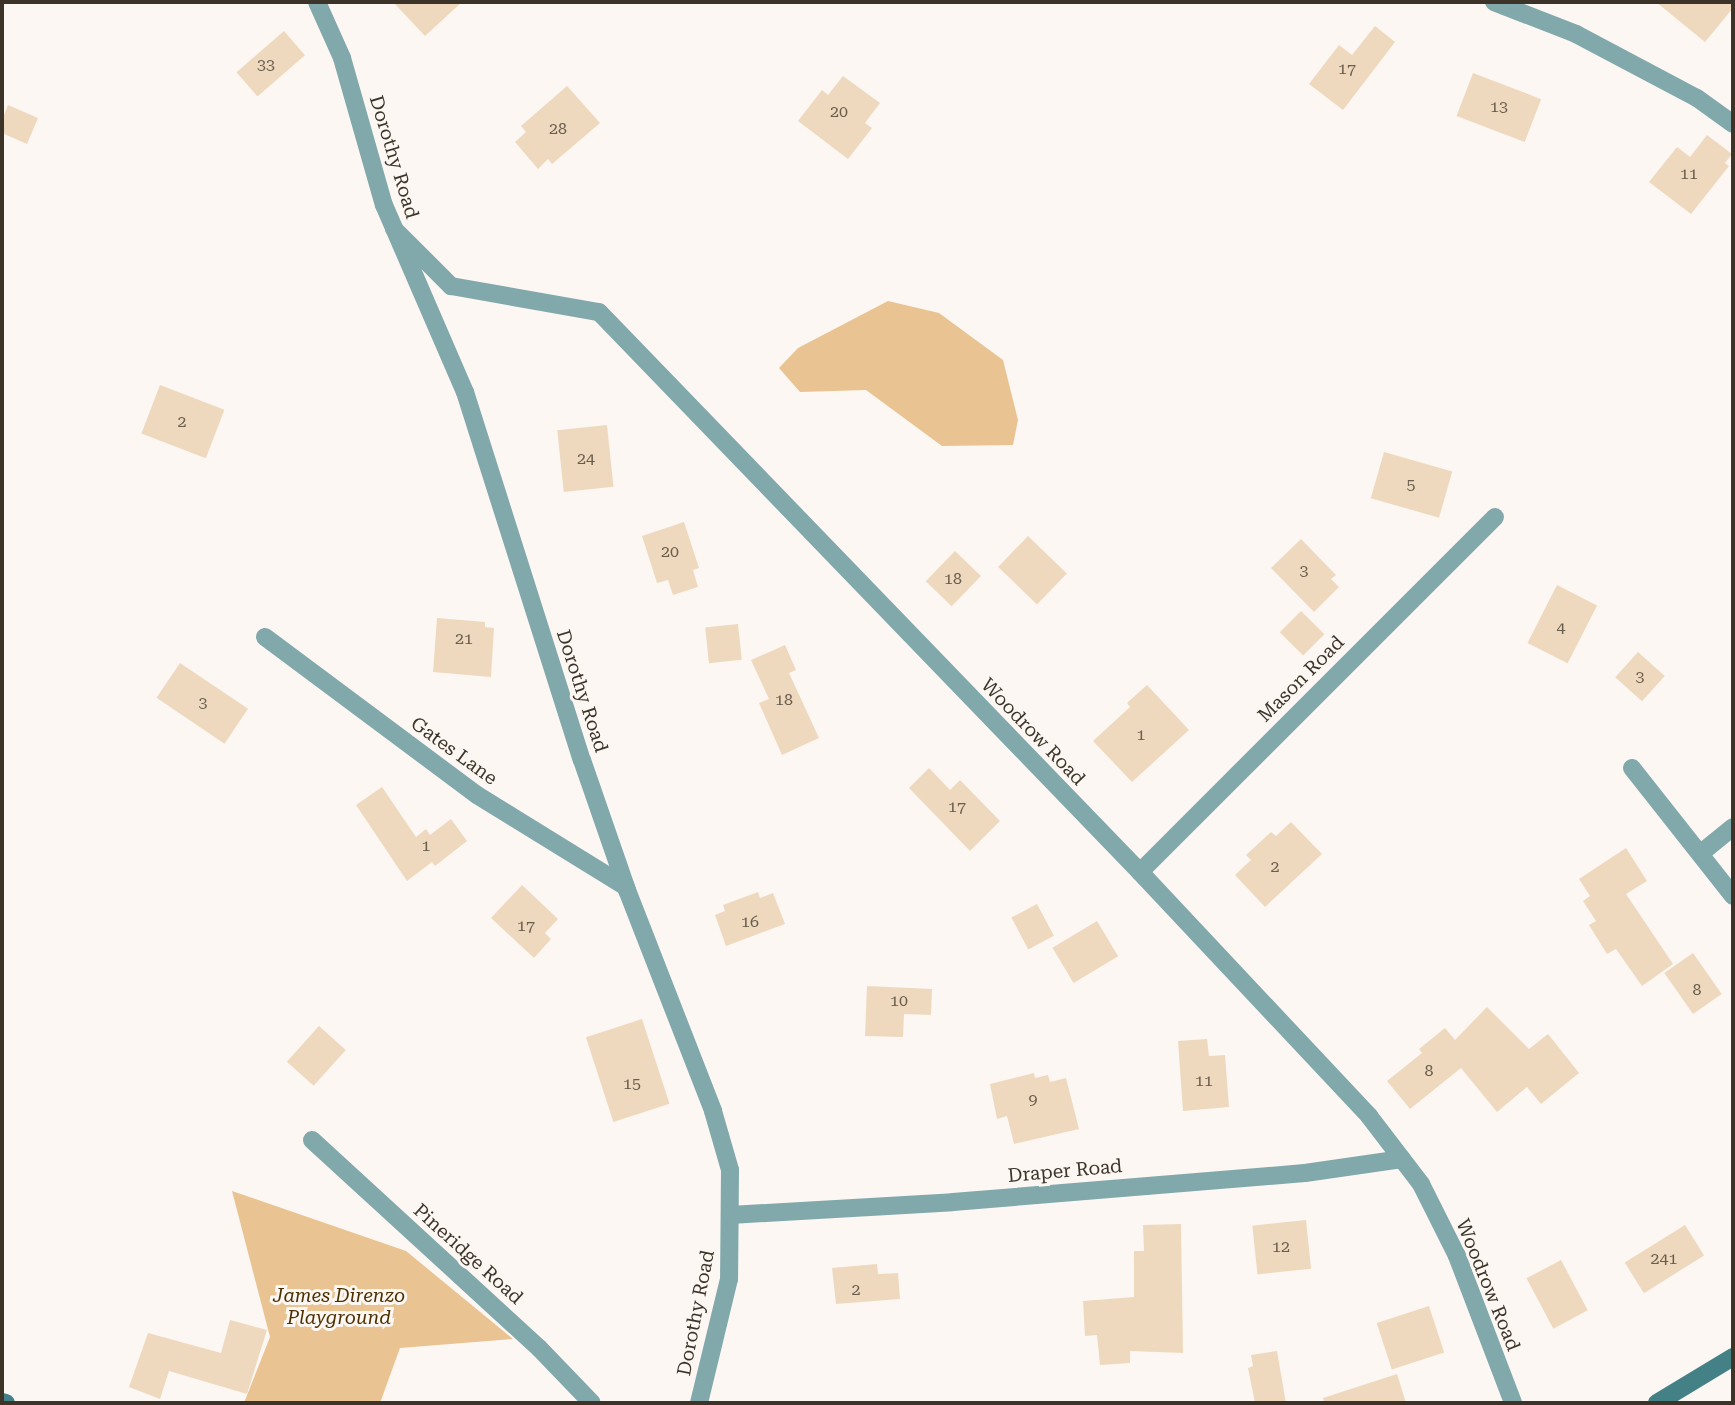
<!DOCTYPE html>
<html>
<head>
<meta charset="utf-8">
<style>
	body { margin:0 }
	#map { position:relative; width:1735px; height:1405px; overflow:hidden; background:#fcf7f2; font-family:"Roboto Serif",serif }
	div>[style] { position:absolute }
	.green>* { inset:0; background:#eac392 }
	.building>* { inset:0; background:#efd9be; transform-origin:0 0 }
	.street>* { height:18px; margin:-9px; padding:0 9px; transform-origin:9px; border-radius:9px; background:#81a8ab }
	.secondary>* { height:18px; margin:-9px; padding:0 9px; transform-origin:9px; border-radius:9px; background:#448186 }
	span { translate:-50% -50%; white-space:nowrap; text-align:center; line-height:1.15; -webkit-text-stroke:6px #fcf7f2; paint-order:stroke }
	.number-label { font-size:16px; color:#695d4e }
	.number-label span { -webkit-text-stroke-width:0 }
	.street-label { font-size:19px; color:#3c3429 }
	.park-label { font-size:19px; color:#4e3000; font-style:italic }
	.frame { position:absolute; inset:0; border:4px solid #3c3429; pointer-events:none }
</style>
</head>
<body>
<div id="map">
	<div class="green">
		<i style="clip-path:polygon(888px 301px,939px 313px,1003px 360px,1018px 420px,1013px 445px,942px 446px,866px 390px,800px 392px,779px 368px,798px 348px)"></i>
		<i style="clip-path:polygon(232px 1191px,406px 1251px,513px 1339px,400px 1348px,380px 1403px,244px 1403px,270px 1337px)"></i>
	</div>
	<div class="building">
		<i style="clip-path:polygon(393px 2px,462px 2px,425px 36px)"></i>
		<i style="clip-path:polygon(1656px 2px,1733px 2px,1733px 8px,1705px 42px)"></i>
		<i style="clip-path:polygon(1375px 26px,1395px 42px,1343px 110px,1309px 84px,1339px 45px,1352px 55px)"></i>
		<i style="left:284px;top:31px;width:32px;height:63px;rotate:49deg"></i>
		<i style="left:1473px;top:73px;width:73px;height:46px;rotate:21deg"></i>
		<i style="clip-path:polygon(843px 76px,880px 103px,865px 123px,872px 128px,848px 159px,798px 121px,822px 90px,828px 95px)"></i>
		<i style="clip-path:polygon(567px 86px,600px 123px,552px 164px,548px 159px,538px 169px,515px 142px,526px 132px,521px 126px)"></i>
		<i style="clip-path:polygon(8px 105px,38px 118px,27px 144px,2px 133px,2px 120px)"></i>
		<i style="clip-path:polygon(1707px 135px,1732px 154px,1725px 163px,1729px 166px,1691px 214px,1649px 182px,1677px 147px,1690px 157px)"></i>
		<i style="left:160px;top:385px;width:69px;height:52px;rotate:21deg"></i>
		<i style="left:607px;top:425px;width:62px;height:50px;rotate:84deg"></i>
		<i style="left:1384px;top:452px;width:71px;height:48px;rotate:16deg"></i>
		<i style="clip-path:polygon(684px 522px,699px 568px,693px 570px,698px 587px,673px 595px,668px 580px,657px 583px,642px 536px)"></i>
		<i style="left:1028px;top:536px;width:54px;height:43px;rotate:44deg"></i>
		<i style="clip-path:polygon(1301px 539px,1336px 575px,1331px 579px,1339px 587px,1314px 612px,1271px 568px)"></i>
		<i style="left:955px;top:551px;width:36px;height:42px;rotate:44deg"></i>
		<i style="left:1557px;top:585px;width:45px;height:65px;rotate:27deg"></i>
		<i style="left:1301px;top:611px;width:33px;height:30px;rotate:45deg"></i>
		<i style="clip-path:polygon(437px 618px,485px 622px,485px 627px,494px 628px,491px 677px,433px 672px)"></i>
		<i style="left:738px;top:624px;width:36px;height:33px;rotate:84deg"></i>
		<i style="clip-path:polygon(785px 645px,796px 670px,789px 673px,819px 738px,782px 755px,759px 703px,769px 699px,751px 660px)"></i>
		<i style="left:1638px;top:652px;width:36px;height:34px;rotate:42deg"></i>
		<i style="left:180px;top:663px;width:82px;height:42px;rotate:34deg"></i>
		<i style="clip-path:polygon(1147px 685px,1189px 730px,1132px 782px,1093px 741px,1130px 707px,1127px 703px)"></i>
		<i style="clip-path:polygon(929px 768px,950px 790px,960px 780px,1000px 821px,970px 851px,909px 788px)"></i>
		<i style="clip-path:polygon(382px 787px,416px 837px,426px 829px,430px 835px,451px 819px,467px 841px,435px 866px,432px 862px,407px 881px,356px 805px)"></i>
		<i style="clip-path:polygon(1291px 822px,1322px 854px,1265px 907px,1235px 875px,1251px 860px,1246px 855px,1271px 832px,1276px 836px)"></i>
		<i style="clip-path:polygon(1626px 848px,1647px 881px,1626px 894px,1673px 964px,1642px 986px,1616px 949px,1607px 954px,1589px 925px,1596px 921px,1583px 901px,1590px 896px,1579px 879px)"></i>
		<i style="clip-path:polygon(522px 885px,558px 919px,545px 933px,551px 939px,534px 958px,491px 918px)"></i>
		<i style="clip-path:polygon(758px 892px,760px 898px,773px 893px,785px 924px,726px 946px,715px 915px,725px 911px,723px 905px)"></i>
		<i style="left:1037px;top:904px;width:36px;height:29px;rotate:62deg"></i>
		<i style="left:1097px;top:921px;width:41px;height:52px;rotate:59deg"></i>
		<i style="left:1693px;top:953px;width:50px;height:35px;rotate:55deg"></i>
		<i style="clip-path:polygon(867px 986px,932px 989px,931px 1015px,904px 1014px,903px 1037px,865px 1036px)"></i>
		<i style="clip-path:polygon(1487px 1007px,1529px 1049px,1548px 1034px,1579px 1073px,1541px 1104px,1527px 1087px,1497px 1112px,1461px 1068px,1410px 1109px,1387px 1081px,1422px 1053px,1419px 1049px,1445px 1028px,1455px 1040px)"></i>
		<i style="left:642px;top:1019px;width:89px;height:59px;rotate:72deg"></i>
		<i style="left:319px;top:1026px;width:36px;height:48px;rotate:42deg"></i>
		<i style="clip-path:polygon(1207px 1039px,1209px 1056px,1225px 1055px,1229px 1107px,1183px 1111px,1178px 1041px)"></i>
		<i style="clip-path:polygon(1034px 1073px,1035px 1078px,1048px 1075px,1050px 1082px,1066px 1078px,1079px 1129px,1014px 1144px,1007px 1116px,997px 1119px,990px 1084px)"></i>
		<i style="left:1306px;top:1220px;width:49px;height:54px;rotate:84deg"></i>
		<i style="clip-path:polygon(1181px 1224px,1183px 1353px,1130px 1351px,1130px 1363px,1100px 1365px,1097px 1335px,1085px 1336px,1083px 1301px,1134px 1297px,1134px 1251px,1144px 1251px,1143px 1225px)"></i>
		<i style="left:1685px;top:1225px;width:36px;height:71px;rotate:58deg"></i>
		<i style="left:1561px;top:1260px;width:57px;height:39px;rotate:62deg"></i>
		<i style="clip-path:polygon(877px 1264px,878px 1274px,898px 1273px,900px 1299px,836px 1304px,832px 1268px)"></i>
		<i style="left:1429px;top:1306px;width:49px;height:55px;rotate:72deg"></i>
		<i style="clip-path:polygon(230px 1320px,267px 1330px,247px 1394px,169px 1371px,160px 1399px,129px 1387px,148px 1333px,221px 1353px)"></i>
		<i style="clip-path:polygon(1277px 1351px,1286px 1403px,1255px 1403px,1248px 1368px,1253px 1366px,1251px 1355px)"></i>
		<i style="clip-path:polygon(1397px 1374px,1406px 1403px,1324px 1403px,1323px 1398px)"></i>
	</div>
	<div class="street">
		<i style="left:317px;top:2px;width:61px;rotate:65.9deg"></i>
		<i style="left:342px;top:58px;width:153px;rotate:74.1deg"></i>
		<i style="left:384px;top:205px;width:204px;rotate:66.6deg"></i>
		<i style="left:465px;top:392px;width:386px;rotate:72.4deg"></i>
		<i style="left:582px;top:760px;width:138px;rotate:70.9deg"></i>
		<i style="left:627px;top:890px;width:237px;rotate:68.7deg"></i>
		<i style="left:713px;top:1111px;width:61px;rotate:73.9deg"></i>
		<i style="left:730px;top:1170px;width:109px;rotate:90.5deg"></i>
		<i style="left:729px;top:1279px;width:128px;rotate:103.6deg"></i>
		<i style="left:1494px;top:2px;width:88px;rotate:21.3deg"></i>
		<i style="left:1576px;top:34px;width:137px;rotate:27.9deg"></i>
		<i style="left:1697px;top:98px;width:44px;rotate:35.8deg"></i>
		<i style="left:394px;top:229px;width:81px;rotate:45deg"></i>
		<i style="left:451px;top:286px;width:150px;rotate:10deg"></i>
		<i style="left:599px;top:312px;width:779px;rotate:45.99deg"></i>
		<i style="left:1140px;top:872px;width:335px;rotate:46.8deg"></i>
		<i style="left:1369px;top:1116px;width:86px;rotate:52.6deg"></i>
		<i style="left:1421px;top:1184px;width:80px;rotate:63.4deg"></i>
		<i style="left:1457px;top:1256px;width:157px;rotate:69.1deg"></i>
		<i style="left:265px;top:637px;width:264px;rotate:36.7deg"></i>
		<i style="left:477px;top:795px;width:175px;rotate:31.7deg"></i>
		<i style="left:1632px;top:768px;width:163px;rotate:51.7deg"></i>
		<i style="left:1701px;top:853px;width:41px;rotate:-39.1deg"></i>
		<i style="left:1140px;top:872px;width:502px;rotate:-45deg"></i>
		<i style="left:312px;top:1140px;width:308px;rotate:42.5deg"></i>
		<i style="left:539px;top:1348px;width:76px;rotate:46.1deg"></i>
		<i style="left:730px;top:1215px;width:223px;rotate:-3.3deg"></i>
		<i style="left:953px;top:1202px;width:353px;rotate:-4.7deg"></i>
		<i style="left:1305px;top:1173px;width:98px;rotate:-8.2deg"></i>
	</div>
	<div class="secondary">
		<i style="left:2px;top:1402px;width:4px;rotate:14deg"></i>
		<i style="left:1657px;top:1403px;width:89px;rotate:-31.2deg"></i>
	</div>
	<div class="number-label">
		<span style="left:266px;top:65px">33</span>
		<span style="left:1347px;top:69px">17</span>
		<span style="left:1499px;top:107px">13</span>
		<span style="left:839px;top:112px">20</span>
		<span style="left:558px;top:129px">28</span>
		<span style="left:1689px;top:174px">11</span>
		<span style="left:182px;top:422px">2</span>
		<span style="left:586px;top:459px">24</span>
		<span style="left:1411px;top:485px">5</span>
		<span style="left:670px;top:552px">20</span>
		<span style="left:1304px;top:571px">3</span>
		<span style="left:953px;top:579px">18</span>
		<span style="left:1561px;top:628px">4</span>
		<span style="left:464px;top:639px">21</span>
		<span style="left:1640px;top:677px">3</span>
		<span style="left:784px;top:700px">18</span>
		<span style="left:203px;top:703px">3</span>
		<span style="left:1141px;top:735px">1</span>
		<span style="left:957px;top:807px">17</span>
		<span style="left:426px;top:846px">1</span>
		<span style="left:1275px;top:867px">2</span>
		<span style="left:750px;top:922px">16</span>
		<span style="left:526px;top:926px">17</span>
		<span style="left:1697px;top:990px">8</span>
		<span style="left:899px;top:1001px">10</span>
		<span style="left:1429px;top:1071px">8</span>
		<span style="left:1204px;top:1081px">11</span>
		<span style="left:632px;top:1084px">15</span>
		<span style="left:1033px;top:1100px">9</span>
		<span style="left:1281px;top:1247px">12</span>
		<span style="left:1664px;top:1259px">241</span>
		<span style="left:856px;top:1290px">2</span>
	</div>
	<div class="street-label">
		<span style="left:394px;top:157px;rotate:73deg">Dorothy Road</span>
		<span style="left:1301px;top:679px;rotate:-45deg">Mason Road</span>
		<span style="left:582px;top:691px;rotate:72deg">Dorothy Road</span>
		<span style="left:1033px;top:732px;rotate:46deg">Woodrow Road</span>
		<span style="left:454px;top:751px;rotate:36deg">Gates Lane</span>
		<span style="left:1065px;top:1171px;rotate:-5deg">Draper Road</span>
		<span style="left:468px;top:1254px;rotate:42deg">Pineridge Road</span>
		<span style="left:1488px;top:1285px;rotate:68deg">Woodrow Road</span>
		<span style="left:696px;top:1313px;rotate:-79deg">Dorothy Road</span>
	</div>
	<div class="park-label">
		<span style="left:339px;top:1307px">James Direnzo<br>Playground</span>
	</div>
	<div class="frame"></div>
</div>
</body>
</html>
